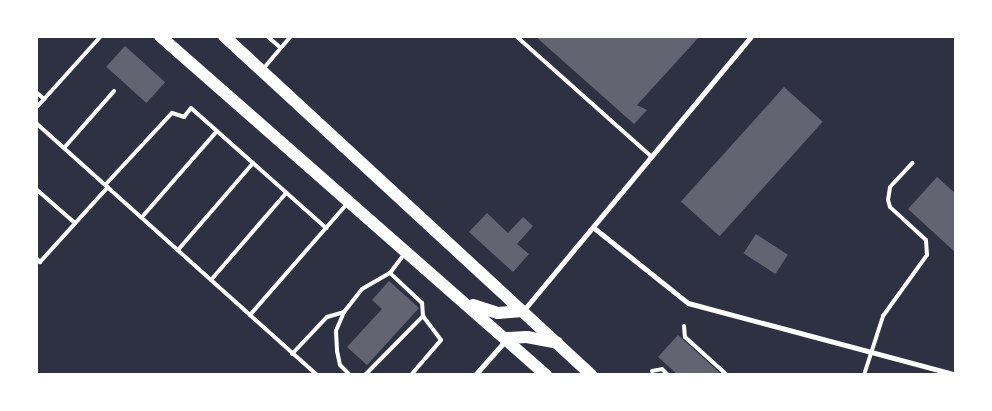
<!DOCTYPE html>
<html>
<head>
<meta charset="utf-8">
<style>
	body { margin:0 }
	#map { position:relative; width:992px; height:411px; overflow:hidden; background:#2d3142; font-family:"Open Sans",sans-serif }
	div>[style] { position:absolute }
	.building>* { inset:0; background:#626471; transform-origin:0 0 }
	.service>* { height:4px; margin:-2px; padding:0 2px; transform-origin:2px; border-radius:2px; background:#fff }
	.minor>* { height:5px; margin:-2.5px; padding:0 2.5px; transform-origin:2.5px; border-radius:2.5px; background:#fff }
	.primary>* { height:12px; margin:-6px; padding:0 6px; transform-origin:6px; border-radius:6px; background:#fff }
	span { translate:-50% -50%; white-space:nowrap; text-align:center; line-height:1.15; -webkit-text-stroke:4px #fff; paint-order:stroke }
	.frame { position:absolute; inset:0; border:38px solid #fff; pointer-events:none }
</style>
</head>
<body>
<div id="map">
	<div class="building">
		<i style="clip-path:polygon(535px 36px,700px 36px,637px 105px,647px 110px,634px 124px)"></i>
		<i style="left:125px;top:46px;width:54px;height:28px;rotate:42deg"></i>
		<i style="left:784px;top:87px;width:52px;height:154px;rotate:42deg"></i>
		<i style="clip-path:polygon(937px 177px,956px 194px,956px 253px,908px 209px)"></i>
		<i style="clip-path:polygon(487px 213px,508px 233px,523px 217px,533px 226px,517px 244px,529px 254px,513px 272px,469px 232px)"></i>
		<i style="left:756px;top:234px;width:38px;height:23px;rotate:33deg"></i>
		<i style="clip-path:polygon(389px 281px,419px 308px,367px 365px,347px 347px,382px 309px,372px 300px)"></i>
		<i style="clip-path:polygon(678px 335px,722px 375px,678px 375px,658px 357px)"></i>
	</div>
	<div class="service">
		<i style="left:267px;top:36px;width:18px;rotate:41deg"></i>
		<i style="left:516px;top:36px;width:182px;rotate:41.7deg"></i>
		<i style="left:263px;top:69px;width:43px;rotate:-49.7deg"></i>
		<i style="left:36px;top:92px;width:11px;rotate:41deg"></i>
		<i style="left:36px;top:108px;width:97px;rotate:-47.9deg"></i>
		<i style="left:36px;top:123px;width:288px;rotate:41.9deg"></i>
		<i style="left:250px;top:315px;width:147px;rotate:-48.9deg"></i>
		<i style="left:64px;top:148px;width:76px;rotate:-48.7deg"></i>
		<i style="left:106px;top:184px;width:97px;rotate:-47.1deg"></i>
		<i style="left:172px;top:113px;width:13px;rotate:18deg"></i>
		<i style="left:184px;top:117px;width:11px;rotate:-52deg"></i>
		<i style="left:191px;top:108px;width:181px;rotate:41.6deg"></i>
		<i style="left:36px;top:189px;width:52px;rotate:41.1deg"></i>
		<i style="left:142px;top:217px;width:114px;rotate:-48.9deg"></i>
		<i style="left:178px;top:250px;width:115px;rotate:-49.2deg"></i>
		<i style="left:36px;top:258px;width:6px;rotate:45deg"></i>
		<i style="left:40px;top:262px;width:101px;rotate:-47.8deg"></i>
		<i style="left:211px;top:280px;width:115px;rotate:-49.2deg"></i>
		<i style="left:344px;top:312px;width:21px;rotate:113deg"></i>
		<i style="left:336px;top:331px;width:20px;rotate:87deg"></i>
		<i style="left:337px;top:351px;width:14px;rotate:78deg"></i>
		<i style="left:340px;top:365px;width:14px;rotate:45deg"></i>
		<i style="left:250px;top:315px;width:90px;rotate:41.8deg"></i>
		<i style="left:684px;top:326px;width:11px;rotate:85deg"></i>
		<i style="left:685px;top:337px;width:57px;rotate:42.1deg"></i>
		<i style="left:292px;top:354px;width:51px;rotate:-46.6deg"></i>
		<i style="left:327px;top:317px;width:18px;rotate:-16deg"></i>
		<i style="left:344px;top:312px;width:29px;rotate:-52deg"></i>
		<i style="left:362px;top:289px;width:32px;rotate:-30deg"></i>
		<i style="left:390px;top:273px;width:25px;rotate:-53deg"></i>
		<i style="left:652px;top:371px;width:10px;rotate:-11deg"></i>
		<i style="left:662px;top:369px;width:8px;rotate:45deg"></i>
		<i style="left:266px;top:375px;width:4px"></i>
		<i style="left:365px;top:375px;width:83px;rotate:-45.5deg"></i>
		<i style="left:423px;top:316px;width:13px;rotate:-94deg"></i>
		<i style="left:422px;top:303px;width:44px;rotate:-136.8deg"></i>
		<i style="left:411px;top:375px;width:46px;rotate:-49.4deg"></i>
		<i style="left:441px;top:340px;width:30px;rotate:-127deg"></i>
		<i style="left:864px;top:375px;width:62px;rotate:-72.1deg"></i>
		<i style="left:883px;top:316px;width:75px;rotate:-54.2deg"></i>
		<i style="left:927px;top:255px;width:15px;rotate:-94deg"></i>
		<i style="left:926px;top:240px;width:49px;rotate:-137.5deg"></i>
		<i style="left:890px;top:207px;width:7px;rotate:-106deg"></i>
		<i style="left:888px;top:200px;width:13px;rotate:-81deg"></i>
		<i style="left:890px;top:187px;width:33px;rotate:-47deg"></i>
	</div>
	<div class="minor">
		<i style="left:594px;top:228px;width:120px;rotate:38.6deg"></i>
		<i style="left:688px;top:303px;width:278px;rotate:15deg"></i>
		<i style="left:523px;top:311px;width:357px;rotate:-50.3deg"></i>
		<i style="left:475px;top:375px;width:45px;rotate:-48.6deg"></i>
	</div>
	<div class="primary">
		<i style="left:160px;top:36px;width:514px;rotate:41.29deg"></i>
		<i style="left:224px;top:36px;width:500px;rotate:42.7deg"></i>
		<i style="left:473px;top:305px;width:26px;rotate:18deg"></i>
		<i style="left:498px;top:313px;width:24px;rotate:-5deg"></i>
		<i style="left:507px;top:338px;width:20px;rotate:-3deg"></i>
		<i style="left:527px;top:337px;width:31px;rotate:11deg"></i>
	</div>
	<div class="frame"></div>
</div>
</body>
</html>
